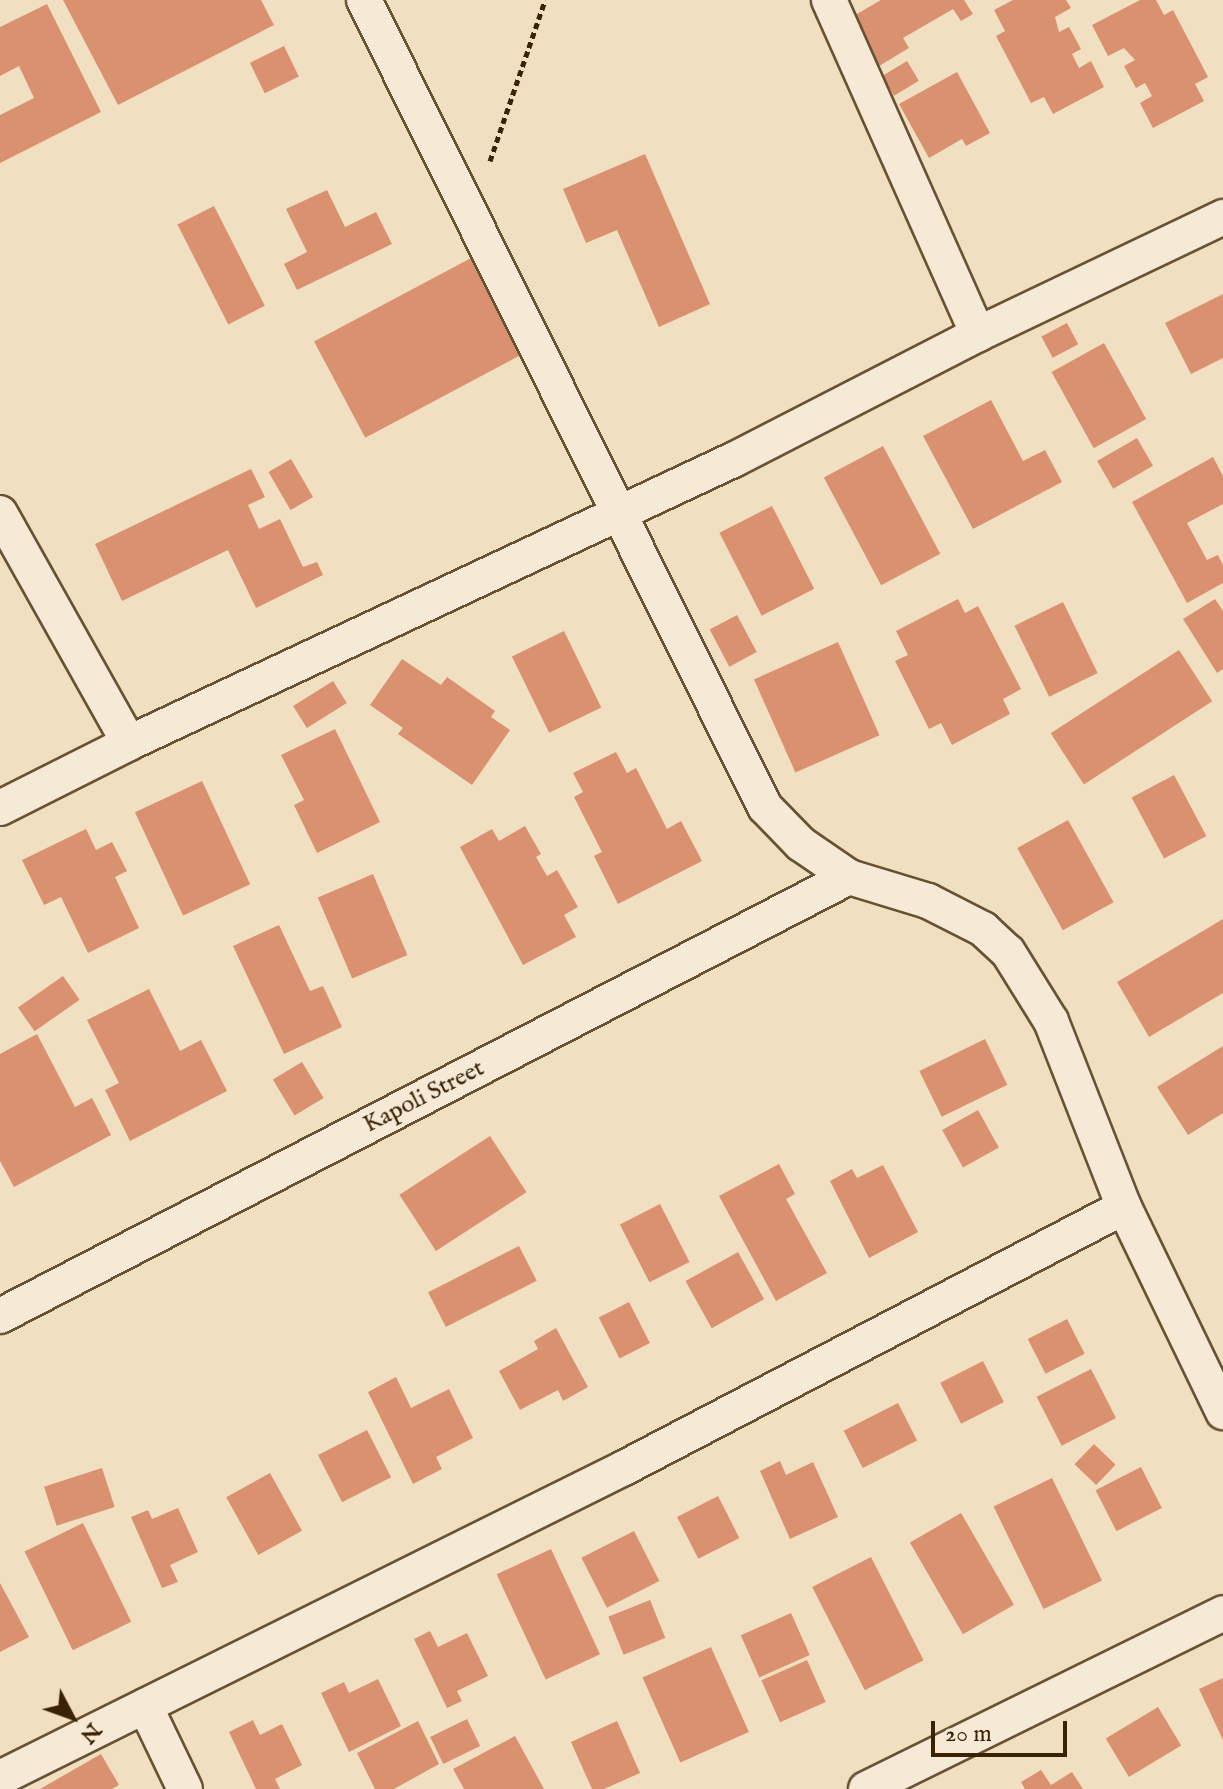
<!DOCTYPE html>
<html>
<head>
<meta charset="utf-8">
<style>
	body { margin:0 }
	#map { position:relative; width:1223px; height:1789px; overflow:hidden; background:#f1dfc1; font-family:"IM FELL English",serif }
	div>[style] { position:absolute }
	.building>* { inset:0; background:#da9170; transform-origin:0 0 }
	.path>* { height:5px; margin-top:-2.5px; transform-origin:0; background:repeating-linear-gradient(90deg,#3a2305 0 6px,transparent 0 10px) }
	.roads { filter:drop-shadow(2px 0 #685234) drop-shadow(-2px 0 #685234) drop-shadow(0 2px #685234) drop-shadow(0 -2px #685234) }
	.street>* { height:34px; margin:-17px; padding:0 17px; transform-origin:17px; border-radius:17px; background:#f6ead7 }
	span { translate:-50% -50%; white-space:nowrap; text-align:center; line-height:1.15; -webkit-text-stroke:6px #f6ead7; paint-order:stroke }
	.street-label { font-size:24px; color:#3a2305 }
	.north { position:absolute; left:32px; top:1677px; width:80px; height:80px; -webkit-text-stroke:6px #f6ead7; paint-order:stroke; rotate:131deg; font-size:22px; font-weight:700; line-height:32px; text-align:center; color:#3a2305 }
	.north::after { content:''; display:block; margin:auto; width:28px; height:36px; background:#3a2305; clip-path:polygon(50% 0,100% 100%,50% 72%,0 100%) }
	.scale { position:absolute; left:931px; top:1721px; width:136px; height:36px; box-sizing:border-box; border:4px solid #3a2305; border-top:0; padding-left:10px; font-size:24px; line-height:28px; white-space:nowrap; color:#3a2305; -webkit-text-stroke:6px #f6ead7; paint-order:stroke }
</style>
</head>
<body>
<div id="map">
	<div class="building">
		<i style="clip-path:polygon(63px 0,261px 0,274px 25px,118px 105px)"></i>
		<i style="clip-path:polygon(881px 0,964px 0,973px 14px,961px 21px,953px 9px,903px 38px,909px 48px,879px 66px,850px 18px)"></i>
		<i style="clip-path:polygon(1013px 0,1066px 0,1071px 8px,1055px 17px,1059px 32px,1069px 27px,1081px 49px,1072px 54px,1079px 68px,1091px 61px,1104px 87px,1053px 114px,1044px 97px,1031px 103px,996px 36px,1005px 31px,994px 10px)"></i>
		<i style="clip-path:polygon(1140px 0,1156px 0,1164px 15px,1173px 10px,1208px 77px,1195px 84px,1204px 101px,1153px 128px,1140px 103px,1152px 96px,1145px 83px,1136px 88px,1124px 66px,1135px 60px,1124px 48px,1108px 56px,1092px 25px)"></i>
		<i style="clip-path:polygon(47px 4px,101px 112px,0 163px,0 115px,34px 98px,19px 66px,0 76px,0 27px)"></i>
		<i style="left:284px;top:46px;width:34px;height:38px;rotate:64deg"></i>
		<i style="left:907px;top:61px;width:23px;height:29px;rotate:59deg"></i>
		<i style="clip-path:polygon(957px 72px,990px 133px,966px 146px,962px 139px,929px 158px,899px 104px)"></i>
		<i style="clip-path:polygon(645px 154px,710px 304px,659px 327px,617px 230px,586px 243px,563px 189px)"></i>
		<i style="clip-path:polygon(327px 190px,345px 227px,376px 212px,392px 244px,297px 290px,284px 264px,307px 252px,286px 209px)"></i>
		<i style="left:214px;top:206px;width:112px;height:41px;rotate:63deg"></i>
		<i style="left:473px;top:257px;width:109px;height:180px;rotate:62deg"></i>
		<i style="clip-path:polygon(1223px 294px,1223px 358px,1191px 374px,1165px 323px)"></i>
		<i style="left:1067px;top:323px;width:24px;height:29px;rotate:62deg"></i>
		<i style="left:1104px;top:343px;width:87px;height:60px;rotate:61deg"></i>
		<i style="clip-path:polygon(991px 400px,1023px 461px,1045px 450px,1062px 482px,973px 529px,923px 436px)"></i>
		<i style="left:1137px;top:438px;width:32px;height:46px;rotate:60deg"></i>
		<i style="left:883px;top:446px;width:122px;height:67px;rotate:62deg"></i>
		<i style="clip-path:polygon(1213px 457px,1223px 476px,1223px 504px,1187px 523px,1207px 560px,1218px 555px,1223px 565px,1223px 583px,1187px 603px,1132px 502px)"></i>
		<i style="left:291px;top:459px;width:44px;height:26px;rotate:60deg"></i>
		<i style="clip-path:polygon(251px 469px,265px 497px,248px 505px,259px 529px,280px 519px,303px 567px,317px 562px,323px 575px,256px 608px,228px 550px,122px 601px,95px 544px)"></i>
		<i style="left:772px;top:506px;width:93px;height:59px;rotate:63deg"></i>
		<i style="clip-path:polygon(958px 599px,965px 613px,978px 606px,1021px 689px,1003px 699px,1010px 714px,952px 745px,941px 723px,929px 729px,895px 661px,908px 655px,896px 631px)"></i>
		<i style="clip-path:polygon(1215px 599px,1223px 611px,1223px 669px,1217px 673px,1183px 619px)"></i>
		<i style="left:1063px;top:602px;width:79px;height:54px;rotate:64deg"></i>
		<i style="left:737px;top:615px;width:42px;height:31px;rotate:62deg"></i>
		<i style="left:564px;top:631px;width:85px;height:58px;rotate:64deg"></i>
		<i style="left:838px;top:642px;width:102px;height:92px;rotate:66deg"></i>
		<i style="left:1179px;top:650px;width:61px;height:153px;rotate:57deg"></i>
		<i style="clip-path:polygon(402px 659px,441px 685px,447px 677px,495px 711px,491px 717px,510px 730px,472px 785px,398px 734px,403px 728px,370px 705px)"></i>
		<i style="left:333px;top:681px;width:26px;height:47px;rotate:58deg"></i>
		<i style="clip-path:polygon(335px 729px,380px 822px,317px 853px,294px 805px,304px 800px,281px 755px)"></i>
		<i style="clip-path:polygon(616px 752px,627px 773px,636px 768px,667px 829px,681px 821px,702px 861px,618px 904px,594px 856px,602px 852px,574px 797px,583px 792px,573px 773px)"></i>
		<i style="left:1174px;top:775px;width:69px;height:48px;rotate:62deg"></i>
		<i style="left:202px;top:781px;width:114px;height:74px;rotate:65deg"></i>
		<i style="left:1068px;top:820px;width:94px;height:58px;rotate:61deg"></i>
		<i style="clip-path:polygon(525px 826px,541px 854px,536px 857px,547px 876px,557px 870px,578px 907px,564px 915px,576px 937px,523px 965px,460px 847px,492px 829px,499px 841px)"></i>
		<i style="clip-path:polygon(86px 829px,96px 850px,112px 842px,127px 871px,115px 877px,139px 928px,88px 953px,61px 897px,44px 905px,22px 860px)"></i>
		<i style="left:373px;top:874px;width:88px;height:60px;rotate:67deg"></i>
		<i style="clip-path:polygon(1223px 919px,1223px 993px,1149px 1037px,1117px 982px)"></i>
		<i style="clip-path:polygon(279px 925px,310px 991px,323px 986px,342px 1027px,284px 1054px,233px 946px)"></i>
		<i style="left:63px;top:976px;width:29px;height:55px;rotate:55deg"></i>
		<i style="clip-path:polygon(149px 989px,180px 1051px,201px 1040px,227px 1091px,130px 1141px,105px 1090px,119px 1083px,87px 1020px)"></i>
		<i style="clip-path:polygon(37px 1034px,75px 1107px,92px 1098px,111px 1135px,14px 1187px,0 1161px,0 1054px)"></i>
		<i style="left:985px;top:1039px;width:51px;height:73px;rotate:64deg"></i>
		<i style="clip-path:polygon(1223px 1046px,1223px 1113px,1188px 1135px,1157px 1087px)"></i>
		<i style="left:302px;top:1062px;width:42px;height:34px;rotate:59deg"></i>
		<i style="left:978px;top:1110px;width:43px;height:41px;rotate:61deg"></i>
		<i style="left:490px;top:1136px;width:67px;height:108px;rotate:57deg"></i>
		<i style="clip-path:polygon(779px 1164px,795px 1194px,786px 1199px,827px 1273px,776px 1301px,719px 1196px)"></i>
		<i style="clip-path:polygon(883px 1165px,918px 1232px,869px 1258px,830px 1181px,852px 1169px,857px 1178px)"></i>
		<i style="left:660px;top:1204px;width:65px;height:45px;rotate:63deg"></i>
		<i style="left:519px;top:1246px;width:39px;height:102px;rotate:63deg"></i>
		<i style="left:738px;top:1252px;width:54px;height:60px;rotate:61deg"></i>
		<i style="left:629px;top:1302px;width:46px;height:34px;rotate:63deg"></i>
		<i style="left:1067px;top:1319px;width:39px;height:44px;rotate:63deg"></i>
		<i style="clip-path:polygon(556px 1328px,588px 1387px,563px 1401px,558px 1390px,520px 1410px,499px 1371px,538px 1349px,534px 1341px)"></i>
		<i style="left:983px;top:1361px;width:46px;height:48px;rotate:63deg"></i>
		<i style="left:1091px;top:1369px;width:55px;height:61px;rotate:63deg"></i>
		<i style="clip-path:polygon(396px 1377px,411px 1408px,449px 1389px,473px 1438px,436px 1457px,442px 1469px,413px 1484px,368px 1392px)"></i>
		<i style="left:898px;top:1403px;width:42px;height:61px;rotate:63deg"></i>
		<i style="left:367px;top:1430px;width:53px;height:55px;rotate:63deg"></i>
		<i style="left:1094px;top:1444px;width:30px;height:28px;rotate:44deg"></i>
		<i style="clip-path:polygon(780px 1461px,786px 1475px,813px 1462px,838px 1517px,790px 1539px,760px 1471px)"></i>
		<i style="left:1141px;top:1467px;width:46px;height:51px;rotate:63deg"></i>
		<i style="left:102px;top:1468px;width:41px;height:61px;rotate:72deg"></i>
		<i style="left:270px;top:1473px;width:66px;height:50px;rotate:61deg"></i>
		<i style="left:1052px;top:1478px;width:114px;height:65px;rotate:64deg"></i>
		<i style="left:718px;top:1496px;width:47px;height:46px;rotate:63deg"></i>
		<i style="clip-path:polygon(178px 1508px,198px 1552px,170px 1565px,178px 1582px,162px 1588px,131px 1517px,148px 1510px,152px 1519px)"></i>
		<i style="left:961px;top:1513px;width:106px;height:59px;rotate:60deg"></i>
		<i style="left:83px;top:1523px;width:110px;height:65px;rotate:64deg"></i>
		<i style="left:634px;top:1531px;width:56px;height:59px;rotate:63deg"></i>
		<i style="left:551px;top:1549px;width:116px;height:60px;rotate:65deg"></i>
		<i style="left:871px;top:1557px;width:116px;height:66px;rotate:63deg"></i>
		<i style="clip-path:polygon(0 1583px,29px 1637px,0 1652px)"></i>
		<i style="left:650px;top:1600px;width:41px;height:45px;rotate:68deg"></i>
		<i style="left:791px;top:1613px;width:46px;height:55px;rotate:66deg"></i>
		<i style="clip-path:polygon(430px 1631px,438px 1647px,467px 1633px,488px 1676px,457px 1691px,462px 1701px,447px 1708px,414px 1639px)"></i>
		<i style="left:711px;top:1647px;width:93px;height:75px;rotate:66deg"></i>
		<i style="left:807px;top:1660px;width:46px;height:50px;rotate:66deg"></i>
		<i style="clip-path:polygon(1223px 1678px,1223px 1740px,1199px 1689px)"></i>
		<i style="clip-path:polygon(378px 1679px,401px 1726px,349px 1752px,321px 1693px,344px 1682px,349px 1693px)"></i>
		<i style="left:1158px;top:1707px;width:45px;height:61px;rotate:59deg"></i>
		<i style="left:467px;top:1719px;width:30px;height:41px;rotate:64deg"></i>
		<i style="clip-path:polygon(253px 1720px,260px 1735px,282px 1724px,302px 1765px,275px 1779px,280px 1789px,256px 1789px,229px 1732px)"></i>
		<i style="clip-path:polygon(418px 1721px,439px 1764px,394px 1789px,375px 1789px,357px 1753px)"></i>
		<i style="clip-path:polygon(617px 1721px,640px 1773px,604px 1789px,592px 1789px,571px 1742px)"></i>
		<i style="clip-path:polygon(515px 1736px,544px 1789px,464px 1789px,453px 1769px)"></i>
		<i style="clip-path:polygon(101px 1754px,119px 1785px,112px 1789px,40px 1789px)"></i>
		<i style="clip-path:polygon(1041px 1770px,1051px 1785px,1072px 1772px,1083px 1789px,1025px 1789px,1021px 1782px)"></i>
	</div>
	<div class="path">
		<i style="left:490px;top:161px;width:170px;rotate:-71.1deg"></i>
	</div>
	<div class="roads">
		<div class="street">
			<i style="left:364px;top:0;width:901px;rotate:63.58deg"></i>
			<i style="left:765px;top:807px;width:52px;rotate:45.8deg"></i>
			<i style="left:801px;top:844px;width:58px;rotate:34.5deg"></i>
			<i style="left:849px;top:877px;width:83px;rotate:16.9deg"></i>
			<i style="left:928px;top:901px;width:62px;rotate:27deg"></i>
			<i style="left:983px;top:929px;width:34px;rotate:43deg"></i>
			<i style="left:1008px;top:952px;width:81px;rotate:58.1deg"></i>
			<i style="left:1051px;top:1021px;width:200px;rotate:68.6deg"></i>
			<i style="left:1124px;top:1207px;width:228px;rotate:64.2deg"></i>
			<i style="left:829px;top:0;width:366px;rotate:66deg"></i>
			<i style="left:0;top:513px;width:264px;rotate:60.7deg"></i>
			<i style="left:0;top:808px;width:144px;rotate:-26.7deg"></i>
			<i style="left:129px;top:743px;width:667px;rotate:-25.11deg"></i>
			<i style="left:733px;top:460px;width:276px;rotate:-27.2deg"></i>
			<i style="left:978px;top:334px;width:272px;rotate:-25.5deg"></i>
			<i style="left:0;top:1316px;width:956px;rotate:-27.34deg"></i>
			<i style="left:145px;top:1706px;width:92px;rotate:64.3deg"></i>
			<i style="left:0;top:1778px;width:697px;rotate:-26.42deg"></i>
			<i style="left:624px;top:1468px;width:564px;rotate:-27.56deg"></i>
			<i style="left:866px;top:1789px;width:398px;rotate:-26.2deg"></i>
		</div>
	</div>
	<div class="street-label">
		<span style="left:424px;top:1097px;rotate:-27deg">Kapoli Street</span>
	</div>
	<div class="north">N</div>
	<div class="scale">20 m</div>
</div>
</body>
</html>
